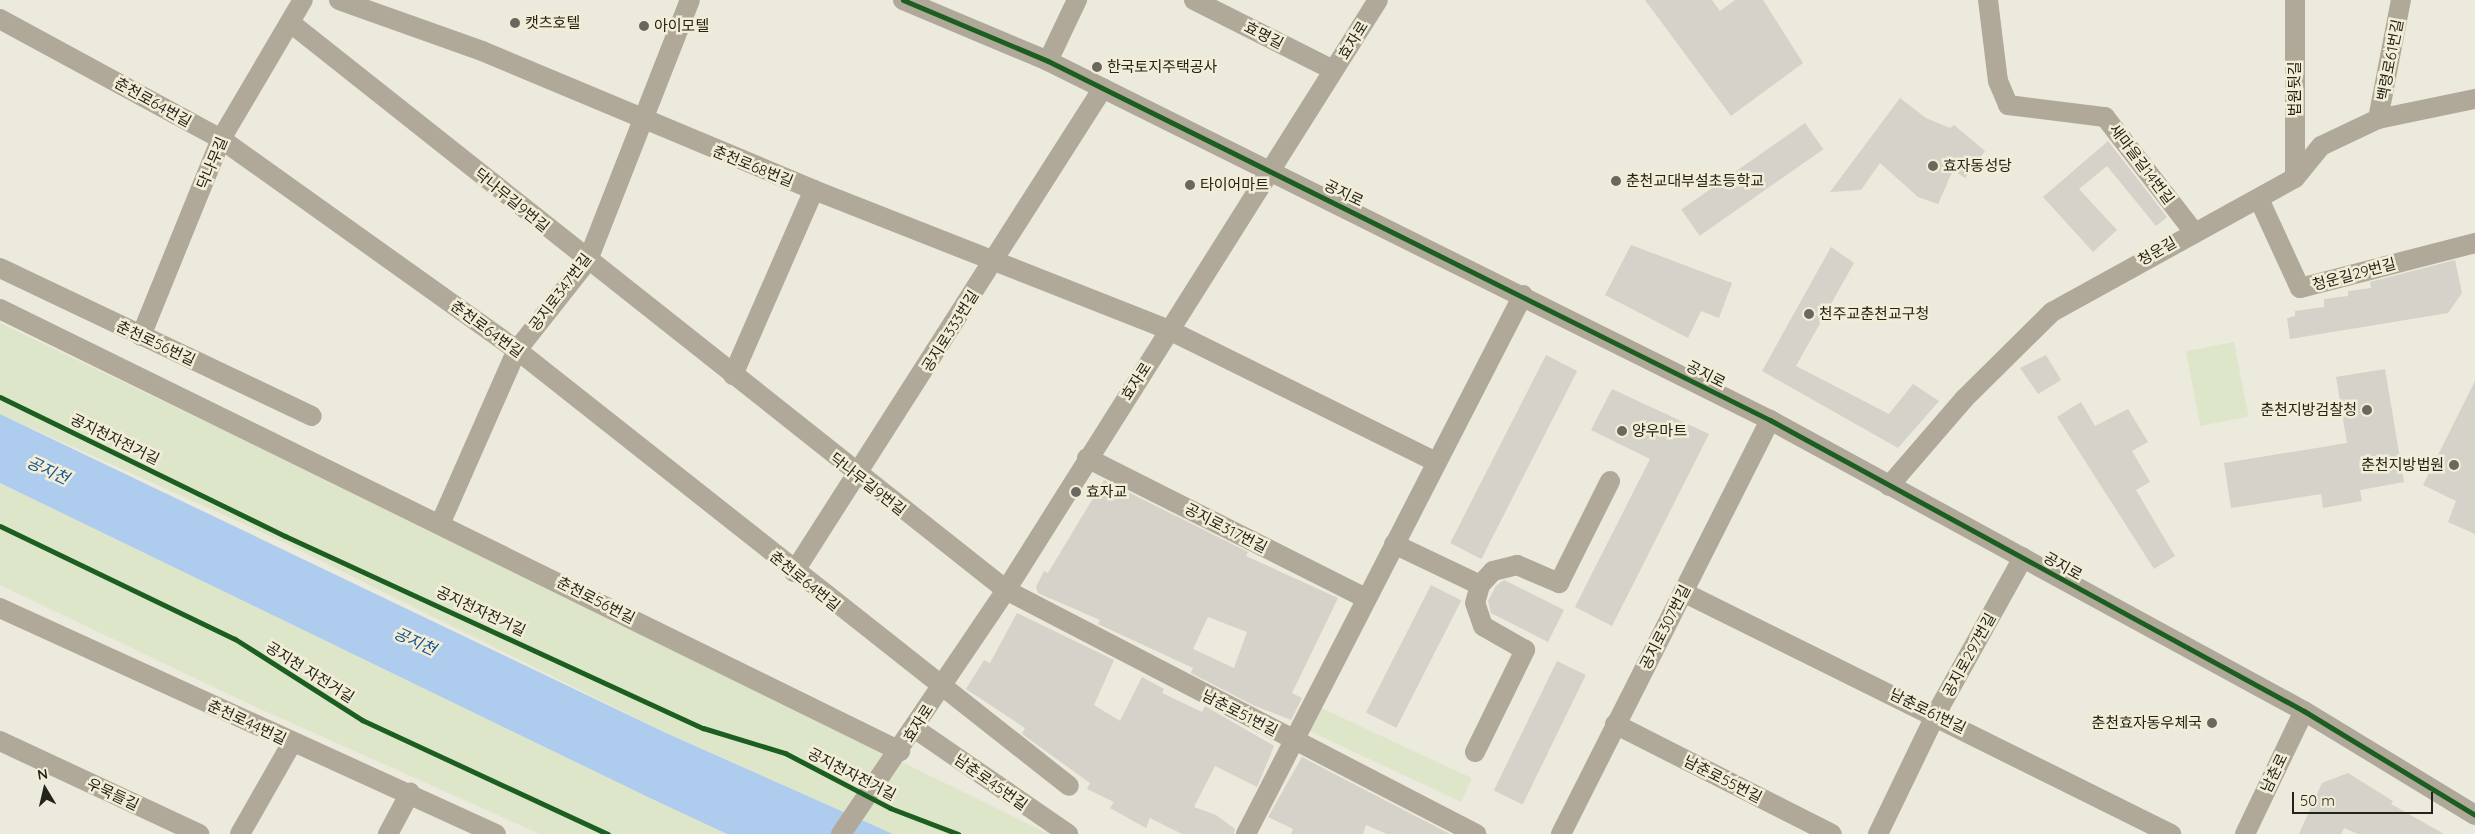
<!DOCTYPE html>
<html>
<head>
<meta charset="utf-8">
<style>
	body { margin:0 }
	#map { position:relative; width:2475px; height:834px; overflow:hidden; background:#ece9dd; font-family:Quicksand,"Noto Sans KR",sans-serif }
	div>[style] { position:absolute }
	.green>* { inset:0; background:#dee6ca; transform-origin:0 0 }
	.water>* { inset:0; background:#adccee }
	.building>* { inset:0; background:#d4d2c9; transform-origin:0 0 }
	.minor>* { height:20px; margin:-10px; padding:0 10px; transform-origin:10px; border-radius:10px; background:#b0a999 }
	.cycleway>* { height:5px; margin:-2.5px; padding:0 2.5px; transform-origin:2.5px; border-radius:2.5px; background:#1b5e20 }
	.dots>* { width:14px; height:14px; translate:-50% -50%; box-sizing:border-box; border:2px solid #f2edd7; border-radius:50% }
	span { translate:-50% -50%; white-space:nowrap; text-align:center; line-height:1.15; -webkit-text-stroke:5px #f2edd7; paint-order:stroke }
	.poi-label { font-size:15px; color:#24231a }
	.left { translate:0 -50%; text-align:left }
	.right { translate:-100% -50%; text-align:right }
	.street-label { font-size:15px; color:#24231a }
	.water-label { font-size:16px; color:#0f5290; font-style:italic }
	.north { position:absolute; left:20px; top:764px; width:50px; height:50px; -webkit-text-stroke:4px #f2edd7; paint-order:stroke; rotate:351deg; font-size:14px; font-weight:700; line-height:20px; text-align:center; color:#24231a }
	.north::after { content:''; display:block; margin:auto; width:18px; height:22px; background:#24231a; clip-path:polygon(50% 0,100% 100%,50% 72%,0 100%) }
	.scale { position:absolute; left:2292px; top:792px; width:141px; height:22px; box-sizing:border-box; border:2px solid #24231a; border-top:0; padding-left:6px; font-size:15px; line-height:18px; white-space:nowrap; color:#24231a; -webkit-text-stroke:4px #f2edd7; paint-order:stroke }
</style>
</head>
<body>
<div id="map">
	<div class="green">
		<i style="clip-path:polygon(0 323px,229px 433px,1049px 834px,893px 834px,666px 733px,279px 540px,0 414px)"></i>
		<i style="left:2234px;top:342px;width:76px;height:49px;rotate:79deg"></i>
		<i style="clip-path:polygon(0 483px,650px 798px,727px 834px,540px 834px,247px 703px,0 585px)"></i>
		<i style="left:1317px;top:706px;width:171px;height:26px;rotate:25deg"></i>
	</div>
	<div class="water">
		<i style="clip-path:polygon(0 414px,666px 733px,893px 834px,727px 834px,650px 798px,0 483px)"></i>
	</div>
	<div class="building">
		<i style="clip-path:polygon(1645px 0,1712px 0,1720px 11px,1735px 0,1763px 0,1803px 63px,1731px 116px)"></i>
		<i style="clip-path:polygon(1900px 98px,1926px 118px,1950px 128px,1954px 125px,1985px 151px,1965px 178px,1953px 170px,1938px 204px,1918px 197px,1880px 163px,1861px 190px,1830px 192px)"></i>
		<i style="left:1805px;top:123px;width:32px;height:151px;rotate:55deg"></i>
		<i style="clip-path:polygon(2108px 141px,2167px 217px,2156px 226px,2107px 166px,2079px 189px,2117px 230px,2093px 252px,2043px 197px)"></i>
		<i style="clip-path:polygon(1631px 245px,1732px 283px,1719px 318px,1701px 311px,1688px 338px,1605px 295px)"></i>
		<i style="clip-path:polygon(1831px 247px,1854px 263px,1796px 366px,1889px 414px,1913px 384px,1939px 401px,1898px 448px,1762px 371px)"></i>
		<i style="clip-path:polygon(2455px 260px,2462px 293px,2448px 313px,2290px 339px,2287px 318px,2295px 316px,2295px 311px,2324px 307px,2324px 299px,2348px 296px,2348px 291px,2371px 288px,2370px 282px)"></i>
		<i style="left:1546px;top:355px;width:35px;height:211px;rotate:27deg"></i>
		<i style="clip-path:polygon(2046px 355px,2061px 380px,2038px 394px,2020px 368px)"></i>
		<i style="clip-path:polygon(2385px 369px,2404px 482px,2360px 490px,2362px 501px,2323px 508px,2321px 494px,2231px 508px,2224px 463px,2347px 443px,2336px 377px)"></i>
		<i style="clip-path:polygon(2475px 381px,2475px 534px,2448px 522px,2456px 501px,2423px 485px)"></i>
		<i style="clip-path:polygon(1612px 389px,1709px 434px,1612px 626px,1575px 607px,1650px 459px,1591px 430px)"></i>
		<i style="clip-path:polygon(2081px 402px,2095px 426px,2128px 409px,2148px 442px,2132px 451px,2150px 482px,2136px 490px,2175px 556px,2154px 569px,2057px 417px)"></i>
		<i style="clip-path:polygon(evenodd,1104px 480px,1248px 552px,1246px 556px,1338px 598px,1292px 693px,1302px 698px,1291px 720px,1255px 706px,1191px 673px,1193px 668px,1098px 624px,1100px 620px,1038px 593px,1036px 587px,1044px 571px,1048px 573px,1104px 480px,1208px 617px,1247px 632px,1234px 668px,1193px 649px,1208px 617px)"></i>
		<i style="clip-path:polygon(1504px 580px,1564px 610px,1548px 642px,1491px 613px,1488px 601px,1496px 586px)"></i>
		<i style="left:1431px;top:585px;width:34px;height:143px;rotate:27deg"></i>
		<i style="clip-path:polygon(1017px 613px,1114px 660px,1094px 705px,1120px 721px,1142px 677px,1164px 689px,1162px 693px,1202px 712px,1205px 706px,1274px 746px,1257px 787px,1215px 766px,1194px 807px,1216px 815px,1235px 829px,1234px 834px,1182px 834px,1150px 818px,1146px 828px,1110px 808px,1114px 802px,1087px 789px,1090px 783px,1022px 734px,1025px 728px,966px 689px,984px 660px,990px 663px)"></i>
		<i style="left:1557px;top:661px;width:32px;height:144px;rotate:26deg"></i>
		<i style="clip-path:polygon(1302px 757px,1340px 777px,1450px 834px,1387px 834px,1366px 825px,1363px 834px,1291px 834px,1293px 829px,1268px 817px)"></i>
		<i style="clip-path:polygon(2348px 773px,2393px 801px,2391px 804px,2444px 834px,2358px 834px,2344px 828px,2341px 834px,2299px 834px,2322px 783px)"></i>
	</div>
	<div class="minor">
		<i style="left:339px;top:0;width:152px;rotate:19.6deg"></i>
		<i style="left:482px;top:51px;width:360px;rotate:22.7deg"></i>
		<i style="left:814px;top:190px;width:382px;rotate:21.5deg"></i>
		<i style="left:1169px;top:330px;width:296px;rotate:26.3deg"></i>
		<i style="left:903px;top:0;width:157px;rotate:22.8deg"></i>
		<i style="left:1048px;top:61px;width:806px;rotate:26.44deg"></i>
		<i style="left:1770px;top:420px;width:608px;rotate:28.59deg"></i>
		<i style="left:2304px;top:711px;width:200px;rotate:31.3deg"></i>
		<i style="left:1194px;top:0;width:156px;rotate:26.7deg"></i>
		<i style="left:1988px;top:0;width:82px;rotate:83deg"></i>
		<i style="left:1998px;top:81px;width:26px;rotate:67deg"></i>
		<i style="left:2008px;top:105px;width:98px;rotate:7.1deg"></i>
		<i style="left:2105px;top:117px;width:144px;rotate:52.3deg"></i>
		<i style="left:0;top:19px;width:251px;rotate:28.5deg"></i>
		<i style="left:221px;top:139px;width:364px;rotate:35.5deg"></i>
		<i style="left:517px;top:350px;width:703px;rotate:38.3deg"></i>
		<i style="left:292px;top:24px;width:911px;rotate:38.4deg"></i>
		<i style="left:1006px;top:590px;width:530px;rotate:27.44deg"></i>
		<i style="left:1048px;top:61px;width:68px;rotate:-64.6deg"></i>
		<i style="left:2378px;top:119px;width:121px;rotate:-79.1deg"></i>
		<i style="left:2295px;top:178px;width:178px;rotate:-90deg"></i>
		<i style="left:2259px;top:199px;width:98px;rotate:65.3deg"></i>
		<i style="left:2300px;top:288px;width:181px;rotate:-14.4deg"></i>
		<i style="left:0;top:268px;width:345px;rotate:25.4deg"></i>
		<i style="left:0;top:309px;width:1003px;rotate:26.16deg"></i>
		<i style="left:141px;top:336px;width:213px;rotate:-67.9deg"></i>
		<i style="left:221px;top:139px;width:161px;rotate:-59.5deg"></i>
		<i style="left:733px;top:375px;width:202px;rotate:-66.4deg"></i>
		<i style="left:1087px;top:458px;width:311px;rotate:26.7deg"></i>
		<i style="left:1889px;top:486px;width:115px;rotate:-49.2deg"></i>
		<i style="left:1964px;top:399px;width:124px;rotate:-44.7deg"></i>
		<i style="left:2052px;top:312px;width:277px;rotate:-28.9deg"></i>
		<i style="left:2295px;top:178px;width:41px;rotate:-50.9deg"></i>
		<i style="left:2321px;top:146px;width:63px;rotate:-25.3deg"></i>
		<i style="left:2378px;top:119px;width:99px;rotate:-11.7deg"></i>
		<i style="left:441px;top:522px;width:188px;rotate:-66.2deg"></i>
		<i style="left:517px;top:350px;width:115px;rotate:-51.7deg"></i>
		<i style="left:588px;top:260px;width:279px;rotate:-68.6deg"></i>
		<i style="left:1394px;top:544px;width:95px;rotate:25.5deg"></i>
		<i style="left:794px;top:572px;width:574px;rotate:-57.44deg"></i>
		<i style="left:1683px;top:592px;width:545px;rotate:26.38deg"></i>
		<i style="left:0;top:608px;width:545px;rotate:24.5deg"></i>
		<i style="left:1615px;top:724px;width:243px;rotate:26.9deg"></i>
		<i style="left:914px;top:728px;width:187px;rotate:34.5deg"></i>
		<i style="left:0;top:741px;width:220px;rotate:25deg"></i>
		<i style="left:1475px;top:752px;width:114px;rotate:-63.9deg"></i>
		<i style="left:1525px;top:650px;width:48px;rotate:-150.3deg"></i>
		<i style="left:1483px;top:626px;width:24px;rotate:-109deg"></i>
		<i style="left:1475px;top:603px;width:19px;rotate:-74deg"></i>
		<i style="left:1480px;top:585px;width:19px;rotate:-47deg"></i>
		<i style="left:1493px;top:571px;width:25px;rotate:-14deg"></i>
		<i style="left:1517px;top:565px;width:46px;rotate:23.2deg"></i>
		<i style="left:1559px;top:583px;width:114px;rotate:-63.4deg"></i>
		<i style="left:240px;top:834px;width:105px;rotate:-60.3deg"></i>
		<i style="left:388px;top:834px;width:47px;rotate:-61.8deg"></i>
		<i style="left:841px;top:834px;width:295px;rotate:-55.9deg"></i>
		<i style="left:1006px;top:590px;width:697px;rotate:-57.77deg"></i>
		<i style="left:1246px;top:834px;width:606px;rotate:-62.8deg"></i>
		<i style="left:1561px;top:834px;width:464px;rotate:-63.2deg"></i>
		<i style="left:1878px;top:834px;width:133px;rotate:-64.2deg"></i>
		<i style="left:1936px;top:714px;width:179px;rotate:-60.9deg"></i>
		<i style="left:2245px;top:834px;width:136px;rotate:-64.4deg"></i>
	</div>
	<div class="cycleway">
		<i style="left:903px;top:0;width:157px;rotate:22.8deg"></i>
		<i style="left:1048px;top:61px;width:806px;rotate:26.44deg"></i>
		<i style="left:1770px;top:420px;width:608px;rotate:28.59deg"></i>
		<i style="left:2304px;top:711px;width:200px;rotate:31.3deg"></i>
		<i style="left:0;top:397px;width:317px;rotate:26deg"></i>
		<i style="left:285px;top:536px;width:460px;rotate:24.7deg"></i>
		<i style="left:703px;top:728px;width:86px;rotate:17deg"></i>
		<i style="left:785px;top:753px;width:119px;rotate:27.6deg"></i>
		<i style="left:890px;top:808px;width:73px;rotate:20.9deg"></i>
		<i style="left:0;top:526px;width:261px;rotate:25.7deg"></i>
		<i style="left:235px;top:639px;width:151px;rotate:32.5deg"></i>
		<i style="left:362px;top:720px;width:271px;rotate:24.9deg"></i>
	</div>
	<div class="dots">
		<i style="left:515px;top:23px;background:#6a685e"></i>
		<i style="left:644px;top:26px;background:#6a685e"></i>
		<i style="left:1097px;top:67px;background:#6a685e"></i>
		<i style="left:1933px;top:166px;background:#6a685e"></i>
		<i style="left:1616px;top:181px;background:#6a685e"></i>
		<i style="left:1190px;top:185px;background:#6a685e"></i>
		<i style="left:1809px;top:314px;background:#6a685e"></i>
		<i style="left:2367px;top:410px;background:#6a685e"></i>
		<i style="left:1622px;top:431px;background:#6a685e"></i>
		<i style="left:2454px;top:465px;background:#6a685e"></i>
		<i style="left:1076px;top:492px;background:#6a685e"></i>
		<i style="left:2212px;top:723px;background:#6a685e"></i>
	</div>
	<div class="poi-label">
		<span class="left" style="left:525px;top:23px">캣츠호텔</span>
		<span class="left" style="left:654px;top:26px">아이모텔</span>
		<span class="left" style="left:1107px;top:67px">한국토지주택공사</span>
		<span class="left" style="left:1943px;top:166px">효자동성당</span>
		<span class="left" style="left:1626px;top:181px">춘천교대부설초등학교</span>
		<span class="left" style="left:1200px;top:185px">타이어마트</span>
		<span class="left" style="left:1819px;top:314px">천주교춘천교구청</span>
		<span class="right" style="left:2357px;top:410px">춘천지방검찰청</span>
		<span class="left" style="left:1632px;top:431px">양우마트</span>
		<span class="right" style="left:2444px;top:465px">춘천지방법원</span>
		<span class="left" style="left:1086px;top:492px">효자교</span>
		<span class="right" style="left:2202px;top:723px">춘천효자동우체국</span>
	</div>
	<div class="street-label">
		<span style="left:1264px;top:35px;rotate:27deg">효명길</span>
		<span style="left:1353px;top:40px;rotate:-58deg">효자로</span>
		<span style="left:2390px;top:60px;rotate:-79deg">백령로61번길</span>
		<span style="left:2295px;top:89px;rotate:-90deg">법원뒷길</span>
		<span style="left:153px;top:102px;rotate:29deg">춘천로64번길</span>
		<span style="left:212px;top:163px;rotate:-67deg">닥나무길</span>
		<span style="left:2142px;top:164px;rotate:53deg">새마을길14번길</span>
		<span style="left:753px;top:166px;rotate:22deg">춘천로68번길</span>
		<span style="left:1344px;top:193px;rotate:26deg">공지로</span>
		<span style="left:512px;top:200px;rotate:39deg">닥나무길9번길</span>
		<span style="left:2157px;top:251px;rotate:-30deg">청운길</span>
		<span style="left:2354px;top:274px;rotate:-15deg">청운길29번길</span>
		<span style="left:560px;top:292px;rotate:-53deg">공지로347번길</span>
		<span style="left:487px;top:329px;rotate:36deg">춘천로64번길</span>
		<span style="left:950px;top:331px;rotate:-58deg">공지로333번길</span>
		<span style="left:156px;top:343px;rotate:25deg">춘천로56번길</span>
		<span style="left:1706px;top:374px;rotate:27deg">공지로</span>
		<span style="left:1136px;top:381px;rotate:-57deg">효자로</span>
		<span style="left:115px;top:439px;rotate:26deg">공지천자전거길</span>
		<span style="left:868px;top:484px;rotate:38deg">닥나무길9번길</span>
		<span style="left:1226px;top:528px;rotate:27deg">공지로317번길</span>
		<span style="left:2063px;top:566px;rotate:29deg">공지로</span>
		<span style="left:805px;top:581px;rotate:39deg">춘천로64번길</span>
		<span style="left:596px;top:600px;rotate:27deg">춘천로56번길</span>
		<span style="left:481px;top:611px;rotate:25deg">공지천자전거길</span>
		<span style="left:1665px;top:627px;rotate:-63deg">공지로307번길</span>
		<span style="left:1969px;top:655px;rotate:-61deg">공지로297번길</span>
		<span style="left:310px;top:672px;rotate:32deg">공지천 자전거길</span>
		<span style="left:1928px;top:711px;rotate:26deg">남춘로61번길</span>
		<span style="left:1240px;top:713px;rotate:27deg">남춘로51번길</span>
		<span style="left:247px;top:722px;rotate:25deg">춘천로44번길</span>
		<span style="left:918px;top:723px;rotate:-57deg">효자로</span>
		<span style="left:2274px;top:773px;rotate:-64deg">남춘로</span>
		<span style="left:852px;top:774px;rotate:27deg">공지천자전거길</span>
		<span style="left:1723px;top:779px;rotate:27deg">남춘로55번길</span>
		<span style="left:991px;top:782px;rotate:35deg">남춘로45번길</span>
		<span style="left:113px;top:794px;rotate:25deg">우묵들길</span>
	</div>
	<div class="water-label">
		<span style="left:48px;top:470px;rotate:25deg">공지천</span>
		<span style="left:415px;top:641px;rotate:25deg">공지천</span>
	</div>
	<div class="north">N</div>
	<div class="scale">50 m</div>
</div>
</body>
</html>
